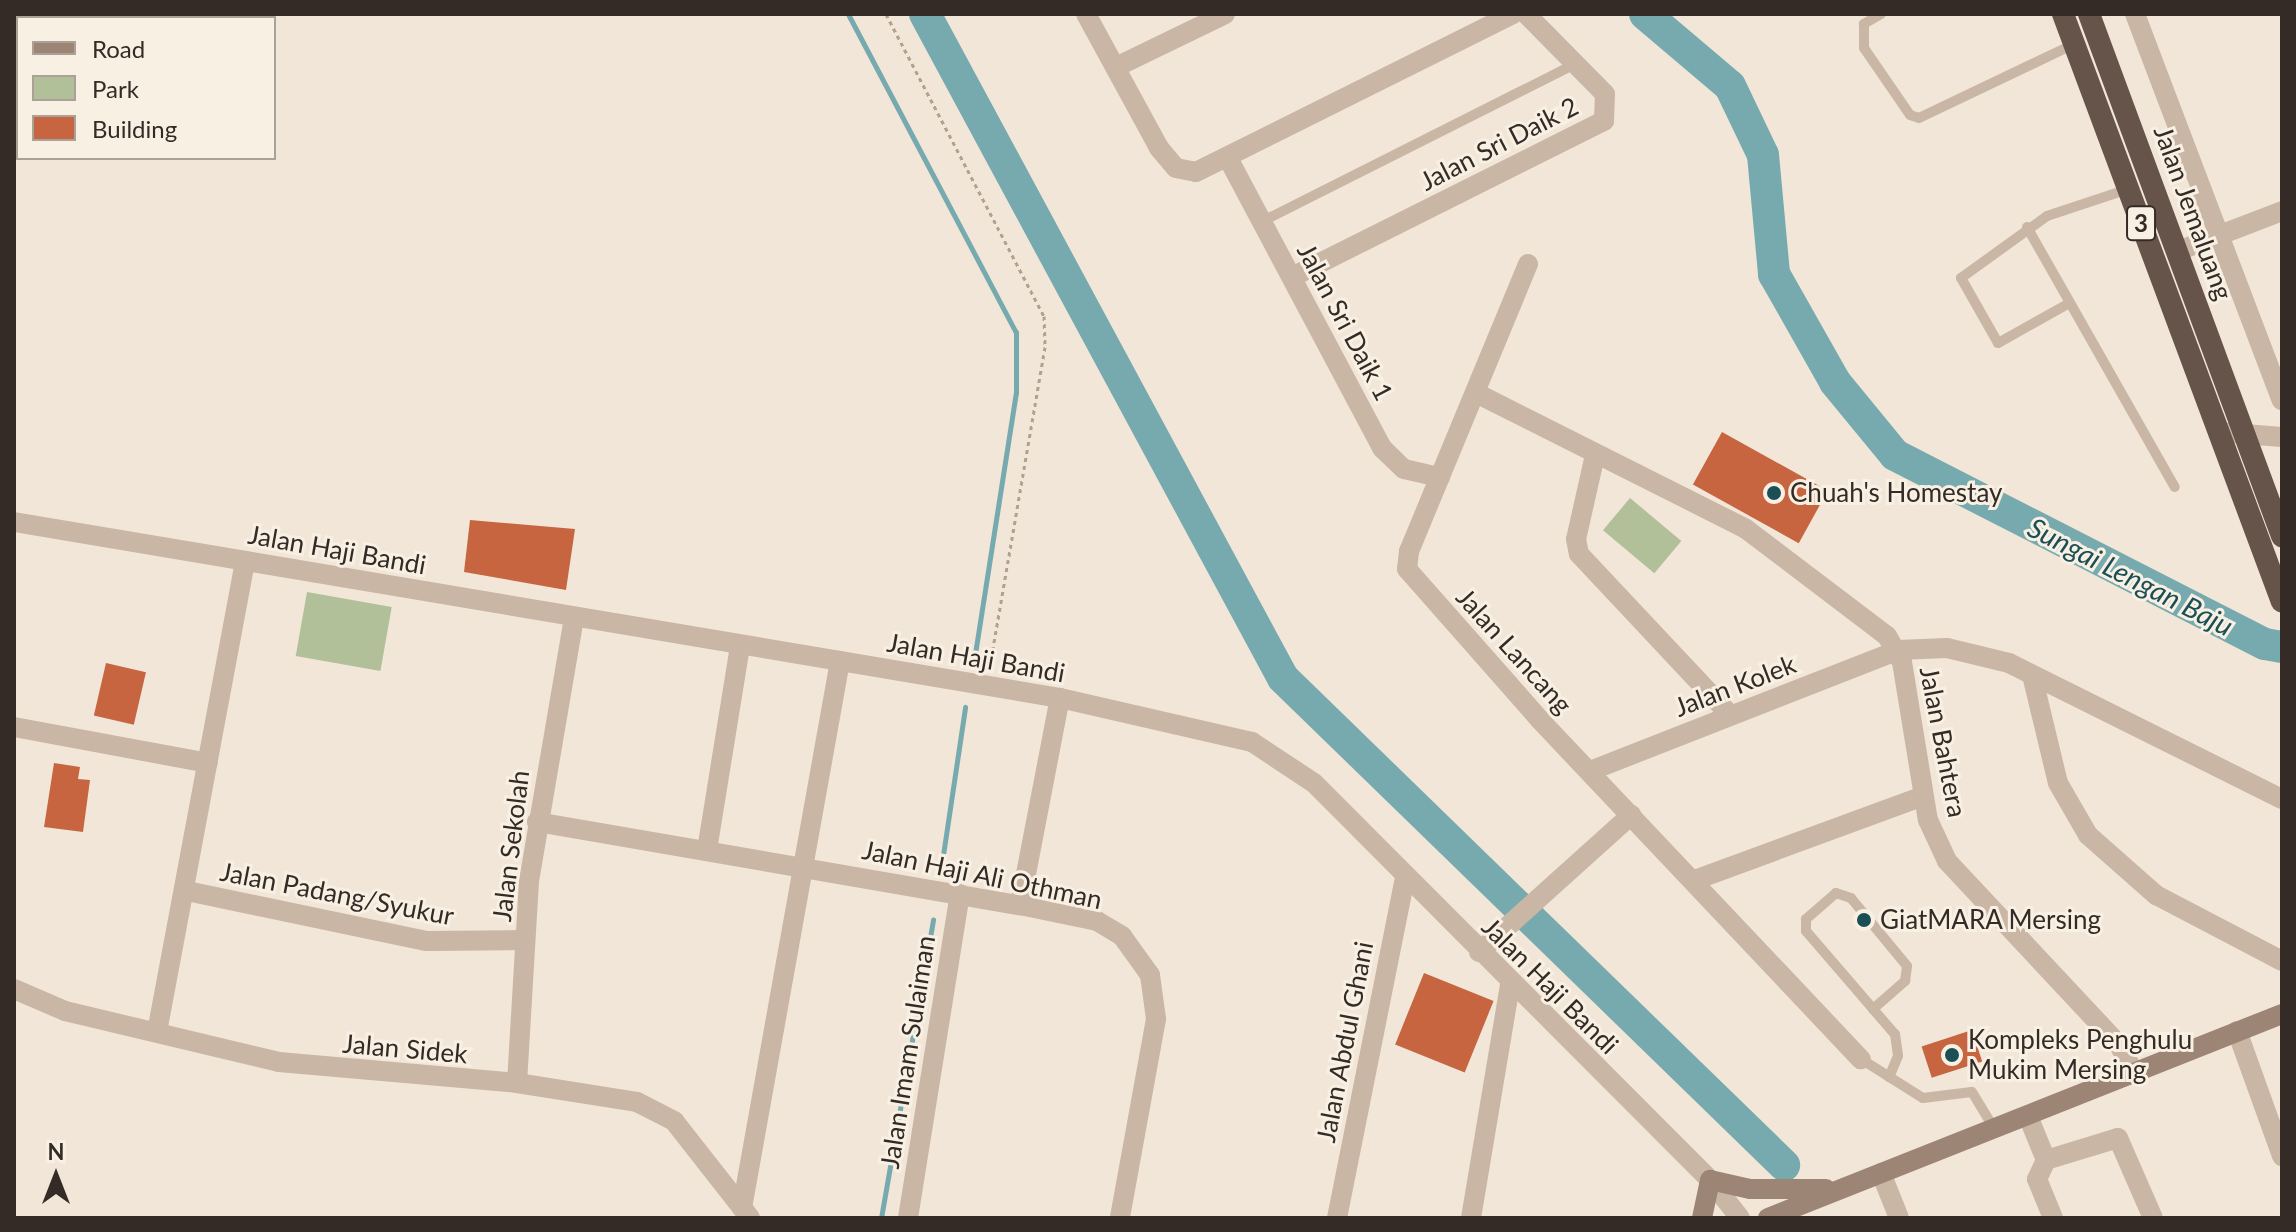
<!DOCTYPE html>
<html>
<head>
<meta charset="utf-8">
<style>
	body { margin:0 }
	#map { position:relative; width:2296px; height:1232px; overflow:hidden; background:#f1e6d8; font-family:Lato,sans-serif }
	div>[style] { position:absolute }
	.green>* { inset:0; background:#b1c098; transform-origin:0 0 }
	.stream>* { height:5px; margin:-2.5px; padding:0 2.5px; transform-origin:2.5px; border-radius:2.5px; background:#77aaae }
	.river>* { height:32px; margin:-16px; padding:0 16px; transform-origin:16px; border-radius:16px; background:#77aaae }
	.building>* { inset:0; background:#c66540; transform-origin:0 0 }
	.path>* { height:3px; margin-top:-1.5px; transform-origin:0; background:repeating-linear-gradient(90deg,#b4a08e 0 4px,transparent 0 8px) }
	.service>* { height:10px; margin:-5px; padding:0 5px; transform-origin:5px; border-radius:5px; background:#c9b6a4 }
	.minor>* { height:20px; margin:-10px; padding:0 10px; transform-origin:10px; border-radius:10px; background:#c9b6a4 }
	.tertiary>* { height:20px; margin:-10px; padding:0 10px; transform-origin:10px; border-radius:10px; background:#c9b6a4 }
	.secondary>* { height:20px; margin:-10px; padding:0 10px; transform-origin:10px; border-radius:10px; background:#9c8575 }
	.trunk>* { height:22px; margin:-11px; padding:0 11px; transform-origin:11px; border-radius:11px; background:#66544a }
	.dots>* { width:22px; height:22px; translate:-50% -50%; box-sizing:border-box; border:4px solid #f9f0e4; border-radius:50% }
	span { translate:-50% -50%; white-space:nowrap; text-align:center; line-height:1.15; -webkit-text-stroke:6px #f9f0e4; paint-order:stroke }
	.shield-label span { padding:2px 6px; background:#f9f0e4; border:2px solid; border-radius:6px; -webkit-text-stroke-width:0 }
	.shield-label { font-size:24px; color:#342b26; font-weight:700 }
	.street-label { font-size:26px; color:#342b26 }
	.poi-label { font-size:26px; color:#342b26 }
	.left { translate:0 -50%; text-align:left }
	.water-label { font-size:28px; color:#1b4f55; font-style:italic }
	.frame { position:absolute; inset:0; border:16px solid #342b26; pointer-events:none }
	.legend { position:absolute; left:16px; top:16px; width:260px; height:144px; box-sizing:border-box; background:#f9f0e4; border:2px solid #aaa198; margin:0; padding:10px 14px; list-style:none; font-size:24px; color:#342b26 }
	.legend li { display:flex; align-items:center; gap:16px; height:40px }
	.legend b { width:40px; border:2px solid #aaa198 }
	.north { position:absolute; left:16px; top:1136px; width:80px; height:80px; -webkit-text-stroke:6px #f9f0e4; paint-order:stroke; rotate:0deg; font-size:22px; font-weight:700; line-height:32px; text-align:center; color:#342b26 }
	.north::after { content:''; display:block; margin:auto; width:28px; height:36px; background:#342b26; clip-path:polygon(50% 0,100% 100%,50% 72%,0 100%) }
</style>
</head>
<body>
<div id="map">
	<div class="green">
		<i style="left:1630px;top:498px;width:67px;height:42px;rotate:40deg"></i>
		<i style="left:307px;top:592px;width:86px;height:65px;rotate:10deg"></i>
	</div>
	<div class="stream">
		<i style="left:848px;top:14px;width:360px;rotate:62.2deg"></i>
		<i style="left:1016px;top:332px;width:60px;rotate:90deg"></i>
		<i style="left:1016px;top:392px;width:272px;rotate:98.9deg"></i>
		<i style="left:940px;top:875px;width:170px;rotate:-81.5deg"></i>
		<i style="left:881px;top:1218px;width:303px;rotate:-80.1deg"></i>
	</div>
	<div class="river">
		<i style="left:925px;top:14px;width:754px;rotate:61.67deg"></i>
		<i style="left:1283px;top:678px;width:699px;rotate:44.19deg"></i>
		<i style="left:1645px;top:14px;width:111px;rotate:40.3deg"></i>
		<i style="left:1730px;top:86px;width:76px;rotate:64.4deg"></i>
		<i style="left:1763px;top:155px;width:120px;rotate:84.7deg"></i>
		<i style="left:1774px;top:274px;width:124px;rotate:60.5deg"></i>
		<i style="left:1835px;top:382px;width:94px;rotate:50.6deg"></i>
		<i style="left:1895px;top:455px;width:415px;rotate:27.1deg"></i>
		<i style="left:2265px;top:644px;width:17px;rotate:10deg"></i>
	</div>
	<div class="building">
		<i style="left:1722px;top:432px;width:121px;height:60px;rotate:29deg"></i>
		<i style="clip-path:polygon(470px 520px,575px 529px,566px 590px,464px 572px)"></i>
		<i style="left:106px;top:663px;width:41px;height:54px;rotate:13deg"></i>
		<i style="clip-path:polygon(54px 763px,80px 767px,78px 779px,90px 780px,83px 832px,44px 827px)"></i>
		<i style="left:1424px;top:973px;width:75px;height:77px;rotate:22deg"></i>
		<i style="left:1972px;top:1030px;width:33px;height:53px;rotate:72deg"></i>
	</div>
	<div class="path">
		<i style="left:886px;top:14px;width:341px;rotate:62.4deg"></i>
		<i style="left:1044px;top:316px;width:31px;rotate:88deg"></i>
		<i style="left:1045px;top:347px;width:325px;rotate:99.8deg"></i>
	</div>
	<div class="service">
		<i style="left:1881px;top:14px;width:20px;rotate:150deg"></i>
		<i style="left:1864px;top:24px;width:24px;rotate:90deg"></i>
		<i style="left:1864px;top:48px;width:81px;rotate:55.5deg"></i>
		<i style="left:1910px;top:115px;width:9px;rotate:18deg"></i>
		<i style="left:1919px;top:118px;width:172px;rotate:-25.5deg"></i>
		<i style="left:1261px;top:222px;width:352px;rotate:-26.7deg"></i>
		<i style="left:2027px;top:227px;width:299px;rotate:60.4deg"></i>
		<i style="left:2066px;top:305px;width:78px;rotate:150.8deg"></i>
		<i style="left:1998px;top:343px;width:75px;rotate:-119.6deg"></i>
		<i style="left:1961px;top:278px;width:106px;rotate:-35.8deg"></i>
		<i style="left:2047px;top:216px;width:85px;rotate:-18.4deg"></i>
		<i style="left:1873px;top:1009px;width:43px;rotate:-41.2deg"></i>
		<i style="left:1905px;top:981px;width:15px;rotate:-82deg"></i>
		<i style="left:1907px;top:966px;width:88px;rotate:-129.5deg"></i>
		<i style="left:1851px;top:898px;width:16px;rotate:-162deg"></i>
		<i style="left:1836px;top:893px;width:40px;rotate:139deg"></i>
		<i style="left:1806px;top:919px;width:12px;rotate:90deg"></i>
		<i style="left:1806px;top:931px;width:103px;rotate:49.3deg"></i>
		<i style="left:1873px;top:1009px;width:33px;rotate:49deg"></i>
		<i style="left:1895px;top:1034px;width:22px;rotate:82deg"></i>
		<i style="left:1898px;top:1056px;width:23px;rotate:113deg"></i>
		<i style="left:1861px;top:1059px;width:73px;rotate:32.2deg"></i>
		<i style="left:1923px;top:1098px;width:49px;rotate:-7deg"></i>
		<i style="left:1972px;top:1092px;width:44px;rotate:58.8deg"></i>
	</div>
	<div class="minor">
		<i style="left:1086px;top:14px;width:153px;rotate:61.4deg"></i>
		<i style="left:1159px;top:148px;width:26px;rotate:50deg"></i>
		<i style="left:1176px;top:168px;width:20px;rotate:11deg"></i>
		<i style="left:1196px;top:172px;width:354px;rotate:-26.5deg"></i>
		<i style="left:2135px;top:14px;width:413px;rotate:69.2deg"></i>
		<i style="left:1116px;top:67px;width:121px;rotate:-25.9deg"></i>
		<i style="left:1229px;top:160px;width:326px;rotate:62deg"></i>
		<i style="left:1382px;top:448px;width:30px;rotate:44deg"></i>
		<i style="left:1404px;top:469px;width:37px;rotate:13deg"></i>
		<i style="left:2178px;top:251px;width:111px;rotate:-21deg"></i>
		<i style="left:1528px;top:264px;width:311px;rotate:112.5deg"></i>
		<i style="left:1409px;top:551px;width:18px;rotate:96deg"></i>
		<i style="left:1407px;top:569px;width:201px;rotate:48.6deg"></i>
		<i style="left:1540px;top:720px;width:467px;rotate:46.6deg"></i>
		<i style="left:1292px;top:277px;width:349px;rotate:-26.6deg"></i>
		<i style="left:1604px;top:121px;width:27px;rotate:-88deg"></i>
		<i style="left:1605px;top:94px;width:112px;rotate:-134.6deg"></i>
		<i style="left:1476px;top:393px;width:302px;rotate:26.7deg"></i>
		<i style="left:1746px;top:529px;width:177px;rotate:37.2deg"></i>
		<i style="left:1887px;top:636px;width:30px;rotate:60deg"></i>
		<i style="left:1902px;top:662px;width:160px;rotate:80.7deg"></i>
		<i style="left:1928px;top:820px;width:45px;rotate:65.1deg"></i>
		<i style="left:1947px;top:861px;width:252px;rotate:46.9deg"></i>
		<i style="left:2119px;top:1045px;width:33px;rotate:61deg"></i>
		<i style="left:1595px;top:455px;width:86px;rotate:102.7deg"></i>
		<i style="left:1576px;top:539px;width:15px;rotate:79deg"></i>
		<i style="left:1579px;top:554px;width:221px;rotate:46.8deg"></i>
		<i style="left:2032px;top:675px;width:111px;rotate:76.5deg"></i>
		<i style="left:2058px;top:783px;width:60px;rotate:60deg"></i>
		<i style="left:2088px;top:835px;width:91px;rotate:41.4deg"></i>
		<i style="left:2156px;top:895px;width:142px;rotate:27.6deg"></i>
		<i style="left:14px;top:727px;width:197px;rotate:10.5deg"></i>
		<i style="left:1590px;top:771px;width:331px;rotate:-21.4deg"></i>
		<i style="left:1898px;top:650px;width:49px;rotate:-2.3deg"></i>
		<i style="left:1947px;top:648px;width:64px;rotate:13.6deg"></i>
		<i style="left:2009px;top:663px;width:305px;rotate:26.5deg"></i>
		<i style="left:537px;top:822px;width:490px;rotate:9.8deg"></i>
		<i style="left:1020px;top:905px;width:79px;rotate:11.7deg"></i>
		<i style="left:1097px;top:921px;width:29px;rotate:31deg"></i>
		<i style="left:1122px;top:936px;width:48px;rotate:54.3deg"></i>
		<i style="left:1150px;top:975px;width:44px;rotate:82.2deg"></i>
		<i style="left:1156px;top:1019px;width:202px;rotate:100.3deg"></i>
		<i style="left:707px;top:850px;width:207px;rotate:-80.8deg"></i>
		<i style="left:1695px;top:880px;width:243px;rotate:-20.2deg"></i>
		<i style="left:187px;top:891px;width:245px;rotate:11.8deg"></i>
		<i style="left:427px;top:941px;width:98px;rotate:-0.6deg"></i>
		<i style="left:1020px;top:905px;width:211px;rotate:-79.1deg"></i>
		<i style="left:1479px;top:952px;width:205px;rotate:-42deg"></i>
		<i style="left:14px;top:989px;width:56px;rotate:23.3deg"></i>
		<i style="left:65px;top:1011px;width:220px;rotate:13.4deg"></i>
		<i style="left:279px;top:1062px;width:239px;rotate:5deg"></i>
		<i style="left:517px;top:1083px;width:121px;rotate:9deg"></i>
		<i style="left:637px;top:1102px;width:42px;rotate:27.2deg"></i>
		<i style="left:674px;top:1121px;width:123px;rotate:51.9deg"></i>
		<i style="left:2237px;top:1031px;width:133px;rotate:70.2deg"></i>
		<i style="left:157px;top:1032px;width:479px;rotate:-79.4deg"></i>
		<i style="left:517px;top:1083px;width:202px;rotate:-86.6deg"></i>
		<i style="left:529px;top:881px;width:267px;rotate:-80.3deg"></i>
		<i style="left:2028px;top:1116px;width:48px;rotate:67.8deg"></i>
		<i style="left:2046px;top:1160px;width:75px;rotate:-17deg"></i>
		<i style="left:2118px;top:1138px;width:87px;rotate:66.4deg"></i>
		<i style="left:2046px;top:1160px;width:21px;rotate:115deg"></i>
		<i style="left:2037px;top:1179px;width:42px;rotate:67.7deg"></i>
		<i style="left:1881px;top:1173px;width:48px;rotate:68.2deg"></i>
		<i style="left:742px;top:1208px;width:556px;rotate:-79.84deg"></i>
		<i style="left:908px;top:1218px;width:328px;rotate:-80.9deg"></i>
		<i style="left:1337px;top:1218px;width:348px;rotate:-78.7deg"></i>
		<i style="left:1471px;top:1218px;width:237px;rotate:-80.5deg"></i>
	</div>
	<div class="tertiary">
		<i style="left:2219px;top:432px;width:63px;rotate:4.5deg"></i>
		<i style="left:14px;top:522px;width:1061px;rotate:9.55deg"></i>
		<i style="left:1060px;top:698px;width:197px;rotate:12.9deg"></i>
		<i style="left:1252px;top:742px;width:74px;rotate:33.5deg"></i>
		<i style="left:1314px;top:783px;width:561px;rotate:45.07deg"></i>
		<i style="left:1710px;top:1180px;width:48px;rotate:51.7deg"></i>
	</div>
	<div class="secondary">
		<i style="left:1702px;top:1218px;width:39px;rotate:-78deg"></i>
		<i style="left:1710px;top:1180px;width:41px;rotate:12.7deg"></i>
		<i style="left:1750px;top:1189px;width:76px"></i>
		<i style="left:1768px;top:1218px;width:553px;rotate:-21.65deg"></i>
	</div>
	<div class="trunk">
		<i style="left:2063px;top:14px;width:627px;rotate:69.57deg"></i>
		<i style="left:2089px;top:14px;width:557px;rotate:69.71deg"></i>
	</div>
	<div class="dots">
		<i style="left:1774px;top:493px;background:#1b4f55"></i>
		<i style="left:1864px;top:920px;background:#1b4f55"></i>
		<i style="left:1952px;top:1055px;background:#1b4f55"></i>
	</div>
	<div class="shield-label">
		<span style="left:2141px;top:223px">3</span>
	</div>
	<div class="street-label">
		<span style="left:1499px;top:144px;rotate:-27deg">Jalan Sri Daik 2</span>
		<span style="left:2193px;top:213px;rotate:70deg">Jalan Jemaluang</span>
		<span style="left:1345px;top:322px;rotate:62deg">Jalan Sri Daik 1</span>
		<span style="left:337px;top:550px;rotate:10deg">Jalan Haji Bandi</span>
		<span style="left:1514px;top:651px;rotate:48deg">Jalan Lancang</span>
		<span style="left:976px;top:658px;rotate:10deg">Jalan Haji Bandi</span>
		<span style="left:1735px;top:686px;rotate:-21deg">Jalan Kolek</span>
		<span style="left:1943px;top:742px;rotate:79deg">Jalan Bahtera</span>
		<span style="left:511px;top:846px;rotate:-83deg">Jalan Sekolah</span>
		<span style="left:982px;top:875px;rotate:12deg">Jalan Haji Ali Othman</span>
		<span style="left:337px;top:894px;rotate:11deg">Jalan Padang/Syukur</span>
		<span style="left:1550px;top:986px;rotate:45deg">Jalan Haji Bandi</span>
		<span style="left:1345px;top:1042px;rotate:-79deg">Jalan Abdul Ghani</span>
		<span style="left:405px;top:1049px;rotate:5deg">Jalan Sidek</span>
		<span style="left:908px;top:1052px;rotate:-81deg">Jalan Imam Sulaiman</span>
	</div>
	<div class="poi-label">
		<span class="left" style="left:1790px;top:493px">Chuah's Homestay</span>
		<span class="left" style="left:1880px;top:920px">GiatMARA Mersing</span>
		<span class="left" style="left:1968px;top:1055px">Kompleks Penghulu<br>Mukim Mersing</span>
	</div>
	<div class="water-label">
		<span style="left:2131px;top:576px;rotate:27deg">Sungai Lengan Baju</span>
	</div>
	<div class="frame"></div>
	<ul class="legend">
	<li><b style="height:10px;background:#9c8575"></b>Road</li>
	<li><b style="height:22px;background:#b1c098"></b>Park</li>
	<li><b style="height:22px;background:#c66540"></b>Building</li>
	</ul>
	<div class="north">N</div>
</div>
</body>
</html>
